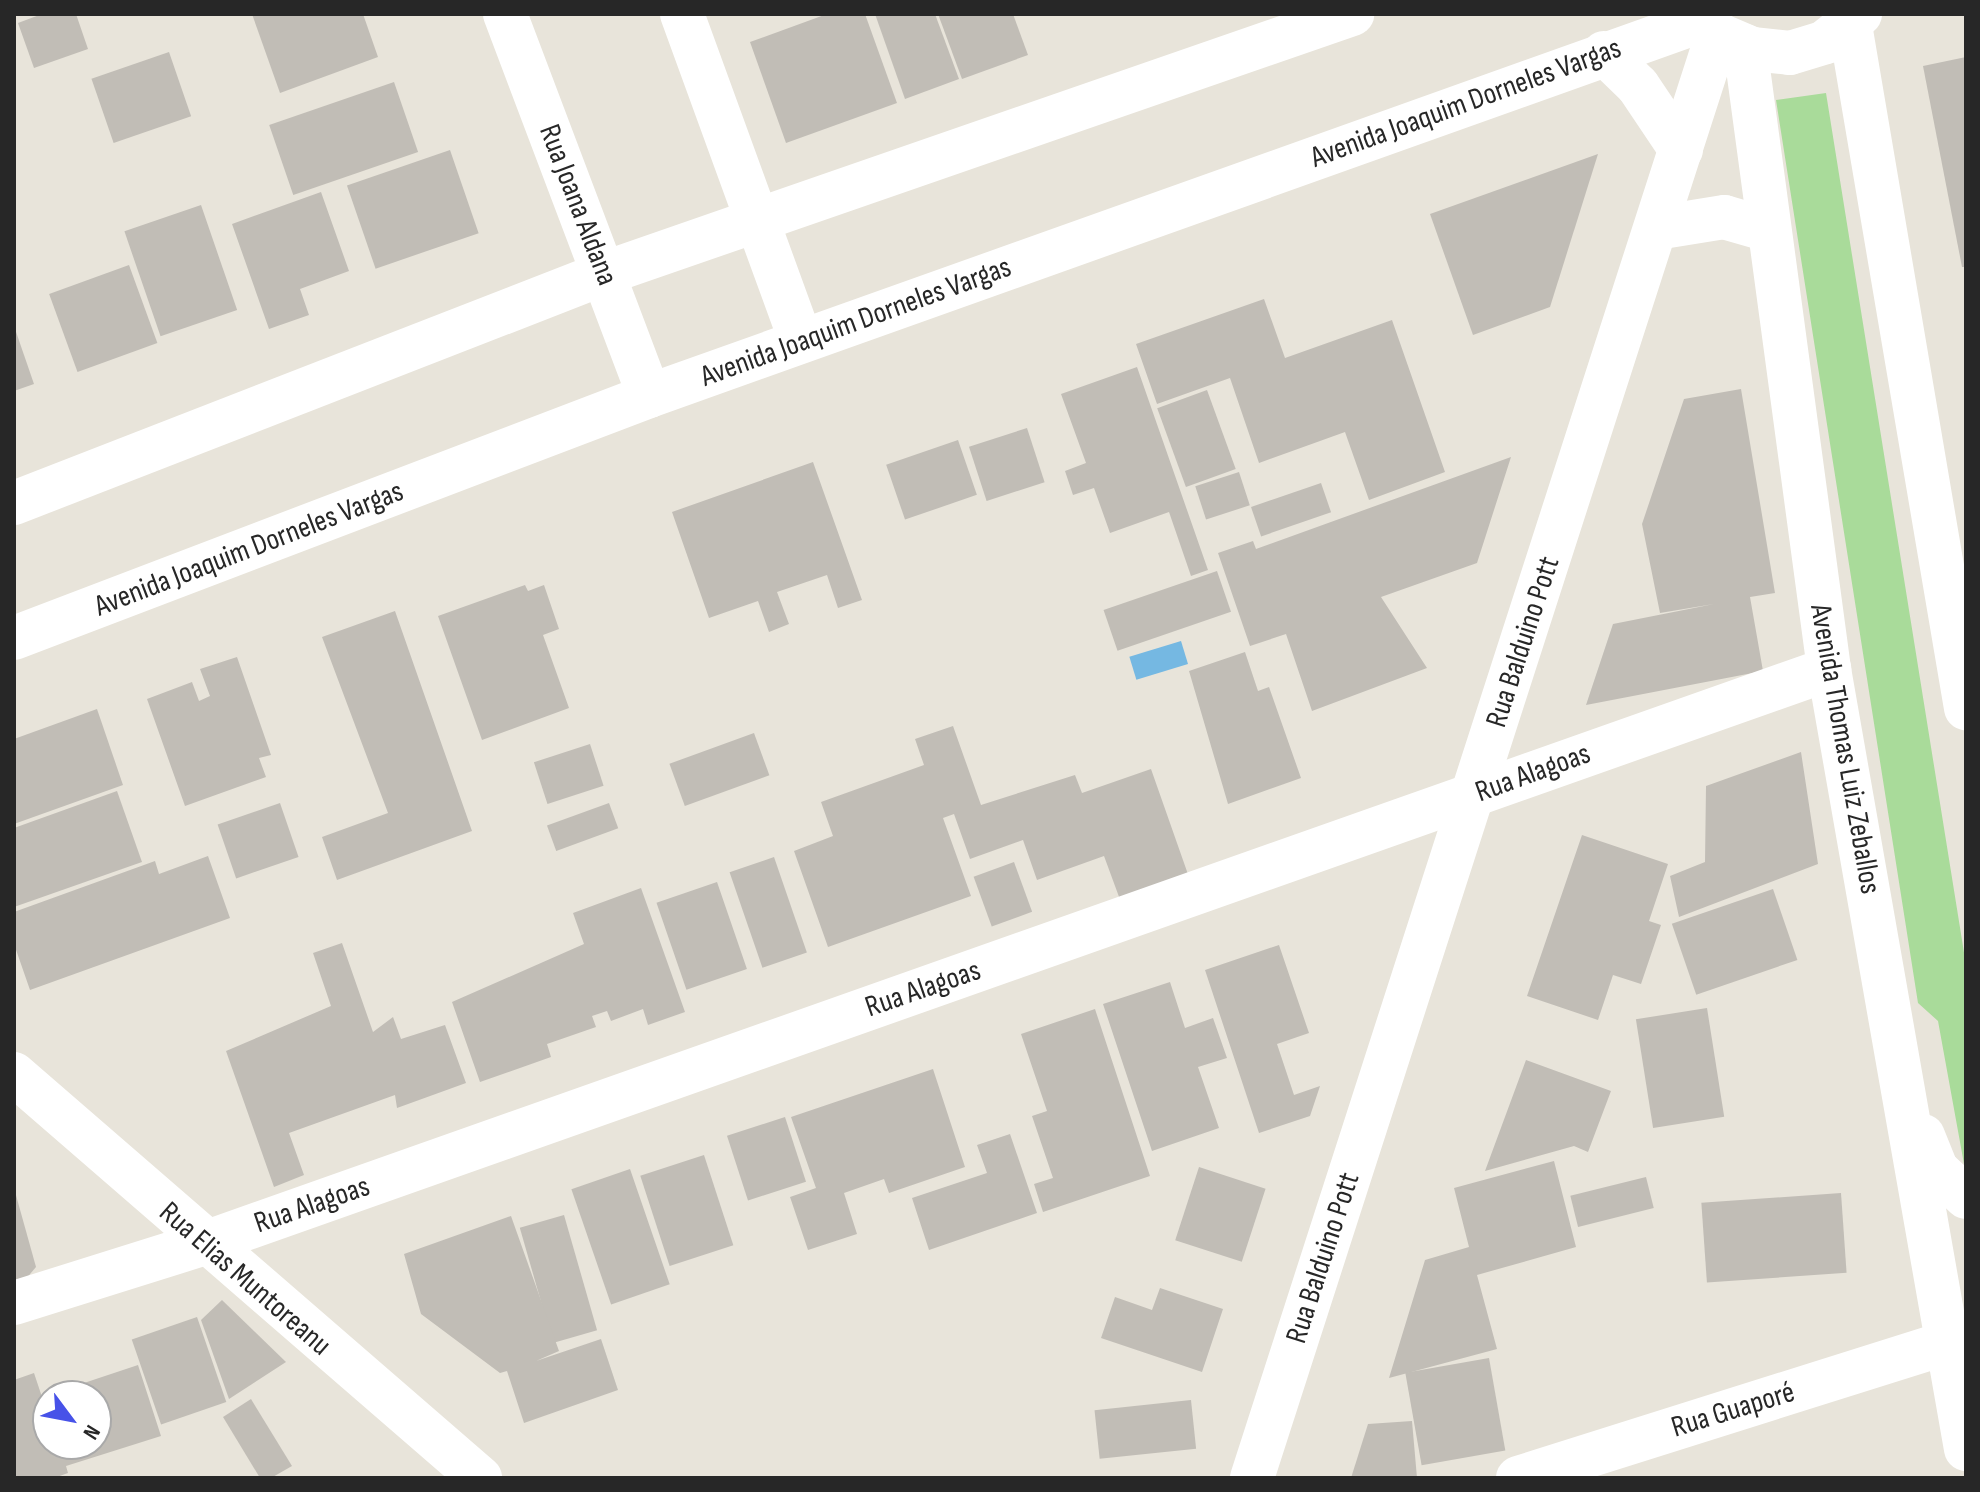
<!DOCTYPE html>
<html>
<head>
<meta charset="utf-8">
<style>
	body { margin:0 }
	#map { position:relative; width:1980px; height:1492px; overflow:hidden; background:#e8e4da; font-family:"Sofia Sans Condensed",sans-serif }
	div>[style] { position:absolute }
	.green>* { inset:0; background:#a9db9a }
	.water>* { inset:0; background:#75b8e2; transform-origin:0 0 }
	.building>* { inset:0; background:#c1bdb6; transform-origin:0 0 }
	.street>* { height:44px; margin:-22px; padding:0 22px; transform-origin:22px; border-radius:22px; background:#fff }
	.secondary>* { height:44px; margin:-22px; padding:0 22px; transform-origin:22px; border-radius:22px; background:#fff }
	span { translate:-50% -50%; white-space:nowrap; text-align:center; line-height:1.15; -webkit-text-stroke:8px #fff; paint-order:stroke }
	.street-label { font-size:30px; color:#272727 }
	.frame { position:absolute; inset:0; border:16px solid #272727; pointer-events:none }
	.north { position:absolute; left:32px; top:1380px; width:80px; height:80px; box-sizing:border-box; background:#fff; border:2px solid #a9a9a9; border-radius:50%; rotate:122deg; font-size:22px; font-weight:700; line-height:32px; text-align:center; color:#272727 }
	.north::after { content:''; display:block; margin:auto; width:28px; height:36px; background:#4752e8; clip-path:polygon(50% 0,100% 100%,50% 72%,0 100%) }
</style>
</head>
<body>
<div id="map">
	<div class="green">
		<i style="clip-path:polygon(1826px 93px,1966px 965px,1966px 1175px,1938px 1021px,1918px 1003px,1776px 100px)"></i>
	</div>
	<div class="water">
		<i style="left:1181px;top:641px;width:24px;height:54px;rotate:73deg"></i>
	</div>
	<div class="building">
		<i style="clip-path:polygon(42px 14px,76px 14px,88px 49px,34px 68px,18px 23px)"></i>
		<i style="clip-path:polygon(252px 14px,363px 14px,378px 57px,280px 93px)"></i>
		<i style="clip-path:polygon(827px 14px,865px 14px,897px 103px,786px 143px,750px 42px)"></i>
		<i style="clip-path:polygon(875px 14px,935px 14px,959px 79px,905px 99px)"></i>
		<i style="clip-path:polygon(938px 14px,1013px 14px,1028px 55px,962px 79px)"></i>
		<i style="left:169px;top:52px;width:68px;height:82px;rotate:71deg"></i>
		<i style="clip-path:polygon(1966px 57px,1966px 267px,1962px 267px,1923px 66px)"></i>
		<i style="left:394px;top:82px;width:74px;height:132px;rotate:71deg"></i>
		<i style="left:450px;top:150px;width:88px;height:109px;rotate:71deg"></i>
		<i style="clip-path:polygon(1598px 154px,1550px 307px,1473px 335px,1430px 214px)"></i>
		<i style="clip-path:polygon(321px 192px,349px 271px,300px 289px,309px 315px,269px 329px,232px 224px)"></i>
		<i style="left:201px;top:205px;width:111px;height:81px;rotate:71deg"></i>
		<i style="left:129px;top:265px;width:83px;height:85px;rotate:70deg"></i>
		<i style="clip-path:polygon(1264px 299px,1285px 358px,1392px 320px,1445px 472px,1369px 500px,1345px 432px,1259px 463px,1230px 378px,1157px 404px,1136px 344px)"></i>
		<i style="clip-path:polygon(14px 326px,34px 384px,14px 391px)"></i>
		<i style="clip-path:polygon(1137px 367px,1208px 570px,1191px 576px,1169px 512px,1110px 533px,1094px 488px,1073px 495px,1065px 471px,1086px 463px,1061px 394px)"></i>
		<i style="clip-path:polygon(1741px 389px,1775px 593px,1750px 597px,1763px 671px,1586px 705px,1613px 624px,1714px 604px,1660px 613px,1642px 524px,1684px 399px)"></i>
		<i style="left:1207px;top:390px;width:84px;height:53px;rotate:70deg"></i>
		<i style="left:1027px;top:428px;width:57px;height:61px;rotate:72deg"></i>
		<i style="left:958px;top:440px;width:58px;height:76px;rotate:71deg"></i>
		<i style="clip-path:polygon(1511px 457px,1477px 563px,1381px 597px,1427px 668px,1312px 711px,1286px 634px,1250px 646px,1218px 553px,1253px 541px,1256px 549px)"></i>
		<i style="clip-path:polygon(813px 462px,862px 600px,838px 608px,827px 575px,777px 592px,789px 624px,769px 632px,758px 601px,709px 618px,672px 512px)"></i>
		<i style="left:1239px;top:472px;width:35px;height:46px;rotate:72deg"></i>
		<i style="left:1321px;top:483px;width:31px;height:74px;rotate:71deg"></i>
		<i style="left:1217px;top:571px;width:43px;height:120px;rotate:71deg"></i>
		<i style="clip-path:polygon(525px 585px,528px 591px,544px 585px,559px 629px,543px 635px,569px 708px,482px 740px,438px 616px)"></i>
		<i style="clip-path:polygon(395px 611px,472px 831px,337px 880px,322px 837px,388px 813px,322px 637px)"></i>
		<i style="clip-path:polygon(1245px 652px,1258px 691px,1269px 687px,1301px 778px,1228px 804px,1189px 671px)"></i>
		<i style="clip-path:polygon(237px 657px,271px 755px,259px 758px,266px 777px,185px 806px,147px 699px,192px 682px,199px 701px,210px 696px,200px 669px)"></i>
		<i style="clip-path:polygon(97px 709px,123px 785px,14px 824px,14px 739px)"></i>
		<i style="clip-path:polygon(953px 726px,981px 805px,1075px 775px,1082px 793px,1151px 769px,1190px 880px,1122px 905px,1104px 856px,1037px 880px,1023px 840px,970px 859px,954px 814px,943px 818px,971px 896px,828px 947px,794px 851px,833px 836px,821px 802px,924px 765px,915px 739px)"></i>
		<i style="left:754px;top:733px;width:45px;height:90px;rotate:70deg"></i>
		<i style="left:590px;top:744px;width:44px;height:59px;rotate:72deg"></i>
		<i style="clip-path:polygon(1801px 752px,1818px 864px,1679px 917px,1670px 876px,1705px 862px,1706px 786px)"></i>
		<i style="clip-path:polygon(117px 791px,142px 862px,14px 907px,14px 828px)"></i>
		<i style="left:280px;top:803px;width:57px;height:66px;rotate:71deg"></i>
		<i style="left:609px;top:803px;width:27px;height:66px;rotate:70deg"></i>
		<i style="clip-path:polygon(1582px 835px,1668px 864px,1649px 921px,1661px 925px,1641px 984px,1613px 975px,1598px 1020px,1527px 996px)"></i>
		<i style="clip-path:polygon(208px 856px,230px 918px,30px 990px,14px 944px,14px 912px,155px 861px,159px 874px)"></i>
		<i style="left:774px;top:857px;width:101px;height:47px;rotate:71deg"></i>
		<i style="left:1014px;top:862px;width:53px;height:43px;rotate:70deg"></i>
		<i style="left:717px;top:882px;width:92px;height:64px;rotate:71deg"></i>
		<i style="clip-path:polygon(641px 888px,685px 1012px,648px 1025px,643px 1009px,611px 1021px,607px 1011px,592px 1016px,596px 1027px,547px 1044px,551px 1057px,480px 1082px,452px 1002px,584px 944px,573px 913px)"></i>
		<i style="left:1773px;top:889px;width:75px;height:107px;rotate:71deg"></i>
		<i style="clip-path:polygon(342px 943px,373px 1032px,393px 1017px,401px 1039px,445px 1025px,466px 1083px,397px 1108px,395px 1095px,289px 1133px,304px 1175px,274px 1187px,226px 1051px,331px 1006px,313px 953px)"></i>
		<i style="clip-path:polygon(1279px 945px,1309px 1033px,1277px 1044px,1294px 1095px,1320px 1086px,1310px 1116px,1259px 1133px,1205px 970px)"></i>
		<i style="clip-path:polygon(1170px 982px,1185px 1028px,1213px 1018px,1227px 1058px,1198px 1067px,1219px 1128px,1152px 1151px,1103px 1004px)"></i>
		<i style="left:1707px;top:1008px;width:110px;height:72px;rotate:81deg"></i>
		<i style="clip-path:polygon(1095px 1009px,1150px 1176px,1043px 1212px,1034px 1184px,1053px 1178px,1032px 1116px,1047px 1111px,1021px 1034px)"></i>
		<i style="clip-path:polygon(1526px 1060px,1611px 1091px,1588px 1152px,1574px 1146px,1485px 1171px)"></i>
		<i style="clip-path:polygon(933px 1069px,965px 1167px,889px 1193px,884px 1179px,844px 1193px,857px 1234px,808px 1250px,790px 1197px,816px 1188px,791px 1117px)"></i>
		<i style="left:785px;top:1117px;width:68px;height:61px;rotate:72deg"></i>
		<i style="clip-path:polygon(1010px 1134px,1037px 1213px,929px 1250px,912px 1198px,987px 1173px,977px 1145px)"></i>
		<i style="left:704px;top:1155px;width:95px;height:67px;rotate:72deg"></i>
		<i style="clip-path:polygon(1554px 1161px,1576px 1247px,1477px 1275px,1497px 1349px,1389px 1378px,1425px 1260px,1469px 1247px,1454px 1188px)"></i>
		<i style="left:1199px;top:1167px;width:70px;height:77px;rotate:18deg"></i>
		<i style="left:630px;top:1169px;width:122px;height:62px;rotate:71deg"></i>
		<i style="left:1646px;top:1177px;width:32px;height:78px;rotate:76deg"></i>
		<i style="clip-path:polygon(14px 1188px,36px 1267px,14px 1293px)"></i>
		<i style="left:1841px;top:1193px;width:80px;height:140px;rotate:86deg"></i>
		<i style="left:564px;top:1215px;width:120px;height:46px;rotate:74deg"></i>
		<i style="clip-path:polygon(511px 1216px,559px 1351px,536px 1361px,601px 1339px,618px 1390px,524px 1423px,507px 1371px,500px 1373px,421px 1314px,404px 1254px)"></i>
		<i style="clip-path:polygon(1160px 1288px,1223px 1309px,1202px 1372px,1101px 1338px,1115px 1297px,1152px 1310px)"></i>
		<i style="clip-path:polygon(222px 1300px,286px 1362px,229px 1399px,201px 1320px)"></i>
		<i style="left:197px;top:1317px;width:90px;height:69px;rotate:71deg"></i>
		<i style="left:1489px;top:1358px;width:94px;height:85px;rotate:80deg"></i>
		<i style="clip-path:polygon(evenodd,138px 1365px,161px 1436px,66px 1466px,68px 1473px,54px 1478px,14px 1478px,14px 1380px,34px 1373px,42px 1397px,138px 1365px,48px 1396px,96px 1396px,96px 1444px,48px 1444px,48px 1396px)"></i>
		<i style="clip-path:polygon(251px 1399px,292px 1466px,271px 1478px,260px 1478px,223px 1417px)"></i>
		<i style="left:1191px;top:1400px;width:49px;height:97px;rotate:84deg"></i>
		<i style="clip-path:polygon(1412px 1421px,1417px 1478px,1351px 1478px,1368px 1424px)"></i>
	</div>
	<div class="street">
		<i style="left:505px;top:14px;width:408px;rotate:69.3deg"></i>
		<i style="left:682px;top:14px;width:348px;rotate:70deg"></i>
		<i style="left:14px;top:1074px;width:617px;rotate:40.92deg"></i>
		<i style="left:14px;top:1303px;width:197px;rotate:-17.4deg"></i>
		<i style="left:202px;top:1244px;width:1726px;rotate:-19.46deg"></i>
		<i style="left:1252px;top:1478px;width:1518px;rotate:-72.13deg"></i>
		<i style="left:1518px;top:1478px;width:450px;rotate:-17.5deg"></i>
	</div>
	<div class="secondary">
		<i style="left:1850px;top:25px;width:693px;rotate:80.36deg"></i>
		<i style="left:1722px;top:36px;width:33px;rotate:23deg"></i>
		<i style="left:1752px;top:49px;width:38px;rotate:6deg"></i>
		<i style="left:1790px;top:53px;width:37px;rotate:-17deg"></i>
		<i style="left:1825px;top:42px;width:45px;rotate:-38.7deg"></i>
		<i style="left:1745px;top:46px;width:629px;rotate:82.32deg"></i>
		<i style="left:1829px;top:669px;width:792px;rotate:80.04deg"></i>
		<i style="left:1604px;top:53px;width:47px;rotate:44.1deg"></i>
		<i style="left:1638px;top:86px;width:77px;rotate:56.1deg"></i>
		<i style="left:1656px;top:228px;width:69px;rotate:-9.2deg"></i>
		<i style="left:1724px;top:217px;width:47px;rotate:16.1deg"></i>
		<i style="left:14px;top:503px;width:634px;rotate:-21.26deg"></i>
		<i style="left:605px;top:273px;width:791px;rotate:-19.12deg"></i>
		<i style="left:14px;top:638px;width:680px;rotate:-20.86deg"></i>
		<i style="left:649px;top:396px;width:1119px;rotate:-19.63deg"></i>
		<i style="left:1923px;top:1136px;width:35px;rotate:68deg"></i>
		<i style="left:1936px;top:1169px;width:41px;rotate:43deg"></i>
	</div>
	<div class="street-label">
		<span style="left:1466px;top:103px;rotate:-20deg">Avenida Joaquim Dorneles Vargas</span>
		<span style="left:578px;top:205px;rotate:69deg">Rua Joana Aldana</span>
		<span style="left:856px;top:322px;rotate:-20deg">Avenida Joaquim Dorneles Vargas</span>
		<span style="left:249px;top:549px;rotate:-21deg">Avenida Joaquim Dorneles Vargas</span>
		<span style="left:1523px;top:642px;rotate:-72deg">Rua Balduino Pott</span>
		<span style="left:1845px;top:749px;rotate:80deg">Avenida Thomas Luiz Zeballos</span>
		<span style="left:1533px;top:773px;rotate:-20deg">Rua Alagoas</span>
		<span style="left:923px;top:989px;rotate:-19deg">Rua Alagoas</span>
		<span style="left:312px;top:1205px;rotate:-19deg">Rua Alagoas</span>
		<span style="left:1323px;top:1258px;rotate:-72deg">Rua Balduino Pott</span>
		<span style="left:245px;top:1279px;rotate:41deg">Rua Elias Muntoreanu</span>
		<span style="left:1733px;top:1410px;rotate:-17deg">Rua Guaporé</span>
	</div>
	<div class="frame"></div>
	<div class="north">N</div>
</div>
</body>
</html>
